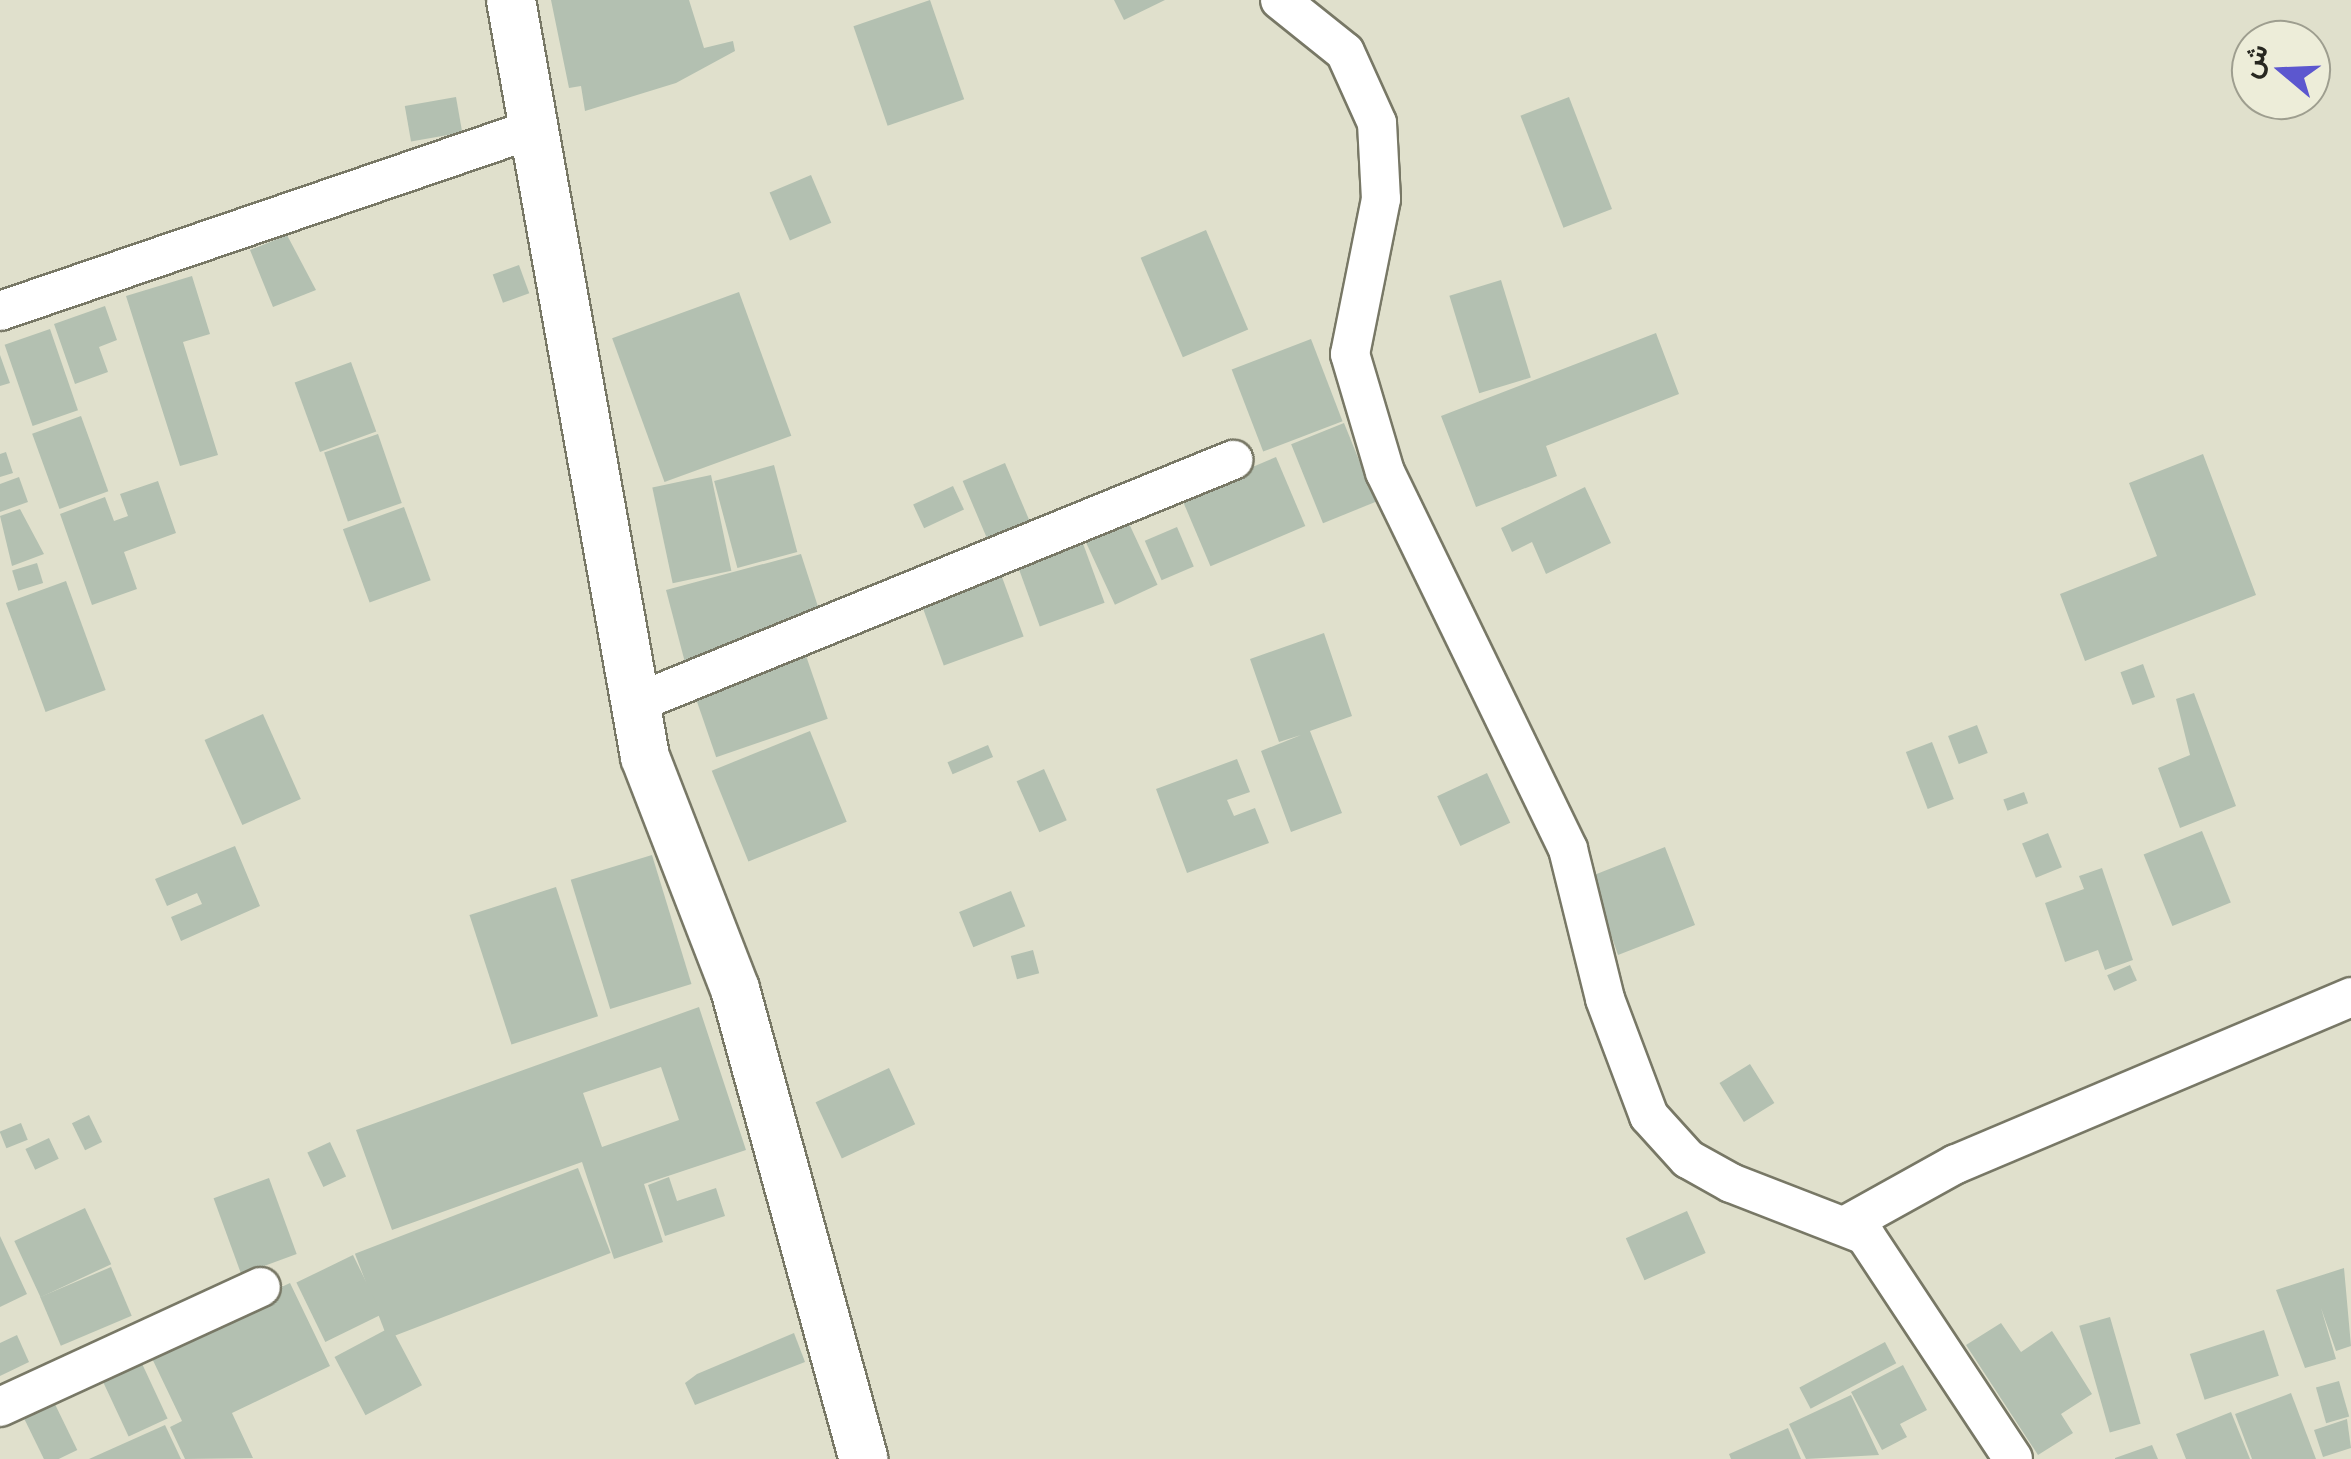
<!DOCTYPE html>
<html>
<head>
<meta charset="utf-8">
<style>
	body { margin:0 }
	#map { position:relative; width:2351px; height:1459px; overflow:hidden; background:#e0e0cc; font-family:Karla,Vazirmatn,sans-serif }
	div>[style] { position:absolute }
	.building>* { inset:0; background:#b3c0b1; transform-origin:0 0 }
	.roads { filter:drop-shadow(2px 0 #787866) drop-shadow(-2px 0 #787866) drop-shadow(0 2px #787866) drop-shadow(0 -2px #787866) }
	.minor>* { height:38px; margin:-19px; padding:0 19px; transform-origin:19px; border-radius:19px; background:#fff }
	.tertiary>* { height:48px; margin:-24px; padding:0 24px; transform-origin:24px; border-radius:24px; background:#fff }
	span { translate:-50% -50%; white-space:nowrap; text-align:center; line-height:1.15; -webkit-text-stroke:10px #ededd9; paint-order:stroke }
	.north { position:absolute; left:2231px; top:20px; width:100px; height:100px; box-sizing:border-box; background:#ededd9; border:2px solid #9e9e8f; border-radius:50%; rotate:289deg; font-size:28px; font-weight:700; line-height:40px; text-align:center; color:#272720 }
	.north::after { content:''; display:block; margin:auto; width:35px; height:45px; background:#5c57cf; clip-path:polygon(50% 0,100% 100%,50% 72%,0 100%) }
</style>
</head>
<body>
<div id="map">
	<div class="building">
		<i style="clip-path:polygon(551px 0,689px 0,704px 48px,733px 41px,735px 51px,676px 83px,585px 111px,581px 86px,569px 88px)"></i>
		<i style="left:930px;top:0;width:105px;height:81px;rotate:71deg"></i>
		<i style="clip-path:polygon(1114px 0,1165px 0,1124px 20px)"></i>
		<i style="left:456px;top:97px;width:36px;height:52px;rotate:80deg"></i>
		<i style="left:1569px;top:97px;width:120px;height:52px;rotate:69deg"></i>
		<i style="left:811px;top:175px;width:52px;height:45px;rotate:67deg"></i>
		<i style="left:1206px;top:230px;width:108px;height:71px;rotate:67deg"></i>
		<i style="clip-path:polygon(287px 235px,316px 290px,273px 307px,250px 250px)"></i>
		<i style="left:519px;top:265px;width:30px;height:28px;rotate:70deg"></i>
		<i style="clip-path:polygon(192px 276px,210px 334px,183px 342px,218px 455px,180px 466px,126px 296px)"></i>
		<i style="left:1501px;top:280px;width:102px;height:54px;rotate:73deg"></i>
		<i style="left:739px;top:292px;width:153px;height:135px;rotate:70deg"></i>
		<i style="clip-path:polygon(105px 306px,117px 340px,99px 347px,108px 372px,75px 384px,54px 324px)"></i>
		<i style="left:50px;top:329px;width:86px;height:48px;rotate:71deg"></i>
		<i style="clip-path:polygon(1656px 333px,1679px 394px,1546px 446px,1557px 476px,1476px 507px,1441px 416px)"></i>
		<i style="left:1311px;top:339px;width:88px;height:85px;rotate:69deg"></i>
		<i style="clip-path:polygon(0 355px,10px 383px,0 386px)"></i>
		<i style="left:351px;top:362px;width:74px;height:60px;rotate:70deg"></i>
		<i style="left:81px;top:416px;width:80px;height:52px;rotate:70deg"></i>
		<i style="left:1344px;top:423px;width:85px;height:57px;rotate:68deg"></i>
		<i style="left:378px;top:434px;width:73px;height:57px;rotate:71deg"></i>
		<i style="clip-path:polygon(6px 452px,13px 473px,0 477px,0 454px)"></i>
		<i style="clip-path:polygon(2203px 454px,2256px 595px,2085px 661px,2060px 594px,2157px 556px,2129px 483px)"></i>
		<i style="left:1276px;top:457px;width:75px;height:103px;rotate:67deg"></i>
		<i style="left:1005px;top:463px;width:75px;height:46px;rotate:67deg"></i>
		<i style="left:774px;top:465px;width:90px;height:62px;rotate:75deg"></i>
		<i style="left:711px;top:475px;width:98px;height:60px;rotate:78deg"></i>
		<i style="clip-path:polygon(19px 477px,28px 502px,0 512px,0 484px)"></i>
		<i style="clip-path:polygon(158px 481px,176px 533px,124px 552px,137px 589px,92px 605px,60px 514px,105px 497px,114px 521px,128px 516px,120px 494px)"></i>
		<i style="left:953px;top:486px;width:26px;height:44px;rotate:65deg"></i>
		<i style="clip-path:polygon(1585px 487px,1611px 543px,1546px 574px,1532px 542px,1512px 552px,1501px 528px)"></i>
		<i style="left:404px;top:507px;width:78px;height:65px;rotate:70deg"></i>
		<i style="clip-path:polygon(20px 509px,44px 554px,12px 566px,0 516px)"></i>
		<i style="left:1125px;top:515px;width:77px;height:47px;rotate:65deg"></i>
		<i style="left:1177px;top:527px;width:43px;height:35px;rotate:67deg"></i>
		<i style="left:1081px;top:538px;width:69px;height:69px;rotate:70deg"></i>
		<i style="clip-path:polygon(801px 554px,822px 619px,688px 674px,666px 590px)"></i>
		<i style="left:37px;top:563px;width:21px;height:26px;rotate:73deg"></i>
		<i style="left:998px;top:566px;width:75px;height:85px;rotate:70deg"></i>
		<i style="left:66px;top:581px;width:116px;height:64px;rotate:70deg"></i>
		<i style="clip-path:polygon(1324px 633px,1352px 716px,1310px 731px,1342px 813px,1291px 832px,1261px 751px,1301px 735px,1279px 742px,1250px 659px)"></i>
		<i style="left:803px;top:647px;width:76px;height:118px;rotate:71deg"></i>
		<i style="left:2143px;top:664px;width:35px;height:24px;rotate:70deg"></i>
		<i style="clip-path:polygon(2194px 693px,2236px 806px,2180px 828px,2158px 768px,2190px 755px,2176px 699px)"></i>
		<i style="left:263px;top:714px;width:93px;height:64px;rotate:66deg"></i>
		<i style="left:1977px;top:725px;width:30px;height:31px;rotate:69deg"></i>
		<i style="left:810px;top:731px;width:98px;height:106px;rotate:68deg"></i>
		<i style="left:1932px;top:742px;width:61px;height:28px;rotate:69deg"></i>
		<i style="left:988px;top:745px;width:13px;height:44px;rotate:67deg"></i>
		<i style="clip-path:polygon(1237px 759px,1250px 792px,1227px 800px,1234px 816px,1255px 808px,1269px 843px,1187px 873px,1156px 789px)"></i>
		<i style="left:1044px;top:769px;width:56px;height:30px;rotate:66deg"></i>
		<i style="left:1487px;top:773px;width:55px;height:55px;rotate:65deg"></i>
		<i style="left:2024px;top:792px;width:12px;height:22px;rotate:70deg"></i>
		<i style="left:2202px;top:831px;width:77px;height:63px;rotate:68deg"></i>
		<i style="left:2048px;top:833px;width:37px;height:28px;rotate:68deg"></i>
		<i style="clip-path:polygon(235px 846px,260px 906px,181px 941px,171px 917px,202px 904px,197px 893px,167px 906px,155px 879px)"></i>
		<i style="clip-path:polygon(1665px 847px,1695px 925px,1618px 955px,1607px 923px,1600px 926px,1589px 877px)"></i>
		<i style="left:652px;top:855px;width:135px;height:85px;rotate:73deg"></i>
		<i style="clip-path:polygon(2102px 868px,2133px 960px,2105px 970px,2098px 950px,2065px 962px,2045px 903px,2084px 889px,2079px 876px)"></i>
		<i style="left:556px;top:887px;width:136px;height:91px;rotate:72deg"></i>
		<i style="left:1011px;top:891px;width:38px;height:56px;rotate:68deg"></i>
		<i style="left:1033px;top:950px;width:24px;height:23px;rotate:75deg"></i>
		<i style="left:2130px;top:965px;width:17px;height:25px;rotate:66deg"></i>
		<i style="clip-path:polygon(evenodd,699px 1007px,746px 1150px,644px 1184px,663px 1242px,614px 1259px,582px 1162px,392px 1230px,356px 1130px,699px 1007px,661px 1067px,679px 1120px,602px 1147px,583px 1093px,661px 1067px)"></i>
		<i style="left:1750px;top:1064px;width:46px;height:36px;rotate:58deg"></i>
		<i style="left:889px;top:1068px;width:62px;height:81px;rotate:65deg"></i>
		<i style="left:89px;top:1115px;width:30px;height:19px;rotate:64deg"></i>
		<i style="left:21px;top:1123px;width:18px;height:23px;rotate:68deg"></i>
		<i style="left:49px;top:1138px;width:23px;height:26px;rotate:65deg"></i>
		<i style="left:330px;top:1142px;width:38px;height:25px;rotate:65deg"></i>
		<i style="left:578px;top:1168px;width:91px;height:239px;rotate:69deg"></i>
		<i style="clip-path:polygon(669px 1177px,677px 1201px,716px 1188px,725px 1216px,665px 1236px,648px 1185px)"></i>
		<i style="left:269px;top:1178px;width:81px;height:59px;rotate:70deg"></i>
		<i style="left:85px;top:1208px;width:62px;height:78px;rotate:65deg"></i>
		<i style="left:1687px;top:1211px;width:46px;height:67px;rotate:66deg"></i>
		<i style="clip-path:polygon(0 1236px,27px 1294px,0 1307px)"></i>
		<i style="left:353px;top:1255px;width:66px;height:63px;rotate:64deg"></i>
		<i style="left:111px;top:1267px;width:53px;height:77px;rotate:67deg"></i>
		<i style="clip-path:polygon(2344px 1268px,2351px 1346px,2336px 1351px,2321px 1308px,2336px 1359px,2305px 1368px,2276px 1290px)"></i>
		<i style="clip-path:polygon(290px 1283px,330px 1366px,232px 1413px,253px 1458px,185px 1459px,170px 1427px,182px 1421px,148px 1350px)"></i>
		<i style="left:2110px;top:1317px;width:111px;height:32px;rotate:74deg"></i>
		<i style="clip-path:polygon(2001px 1323px,2021px 1352px,2052px 1331px,2092px 1394px,2061px 1414px,2073px 1433px,2038px 1455px,1966px 1345px)"></i>
		<i style="left:391px;top:1327px;width:66px;height:64px;rotate:62deg"></i>
		<i style="left:2264px;top:1330px;width:48px;height:78px;rotate:72deg"></i>
		<i style="clip-path:polygon(794px 1333px,805px 1362px,695px 1405px,685px 1383px,697px 1374px)"></i>
		<i style="clip-path:polygon(17px 1335px,29px 1362px,0 1376px,0 1343px)"></i>
		<i style="left:1885px;top:1342px;width:24px;height:97px;rotate:62deg"></i>
		<i style="left:138px;top:1355px;width:70px;height:43px;rotate:65deg"></i>
		<i style="clip-path:polygon(1903px 1365px,1927px 1410px,1900px 1424px,1907px 1437px,1882px 1450px,1851px 1392px)"></i>
		<i style="left:2339px;top:1381px;width:37px;height:24px;rotate:74deg"></i>
		<i style="clip-path:polygon(2291px 1393px,2316px 1459px,2252px 1459px,2235px 1414px)"></i>
		<i style="clip-path:polygon(1851px 1395px,1879px 1455px,1806px 1459px,1789px 1424px)"></i>
		<i style="left:51px;top:1396px;width:60px;height:34px;rotate:64deg"></i>
		<i style="clip-path:polygon(2231px 1412px,2250px 1459px,2186px 1459px,2176px 1434px)"></i>
		<i style="clip-path:polygon(2347px 1419px,2351px 1448px,2323px 1457px,2314px 1430px)"></i>
		<i style="clip-path:polygon(165px 1425px,181px 1459px,89px 1459px)"></i>
		<i style="clip-path:polygon(1788px 1428px,1801px 1459px,1731px 1459px,1729px 1454px)"></i>
		<i style="clip-path:polygon(2152px 1445px,2158px 1459px,2115px 1459px,2115px 1458px)"></i>
	</div>
	<div class="roads">
		<div class="minor">
			<i style="left:1280px;top:0;width:83px;rotate:38.7deg"></i>
			<i style="left:1345px;top:52px;width:78px;rotate:65.7deg"></i>
			<i style="left:1377px;top:123px;width:76px;rotate:87deg"></i>
			<i style="left:1381px;top:199px;width:158px;rotate:101.3deg"></i>
			<i style="left:1350px;top:354px;width:123px;rotate:73.5deg"></i>
			<i style="left:1385px;top:472px;width:419px;rotate:64.1deg"></i>
			<i style="left:1568px;top:849px;width:154px;rotate:76.1deg"></i>
			<i style="left:1605px;top:999px;width:125px;rotate:69.4deg"></i>
			<i style="left:1649px;top:1116px;width:58px;rotate:47.8deg"></i>
			<i style="left:1688px;top:1159px;width:49px;rotate:29.2deg"></i>
			<i style="left:1731px;top:1183px;width:144px;rotate:21.2deg"></i>
			<i style="left:1865px;top:1235px;width:268px;rotate:56.5deg"></i>
			<i style="left:0;top:311px;width:563px;rotate:-18.85deg"></i>
			<i style="left:636px;top:703px;width:645px;rotate:-22.15deg"></i>
			<i style="left:1844px;top:1226px;width:128px;rotate:-29deg"></i>
			<i style="left:1956px;top:1164px;width:429px;rotate:-22.9deg"></i>
			<i style="left:0;top:1407px;width:287px;rotate:-24.7deg"></i>
		</div>
		<div class="tertiary">
			<i style="left:511px;top:0;width:769px;rotate:79.96deg"></i>
			<i style="left:645px;top:757px;width:249px;rotate:68.8deg"></i>
			<i style="left:735px;top:989px;width:487px;rotate:74.7deg"></i>
		</div>
	</div>
	<div class="north">ش</div>
</div>
</body>
</html>
